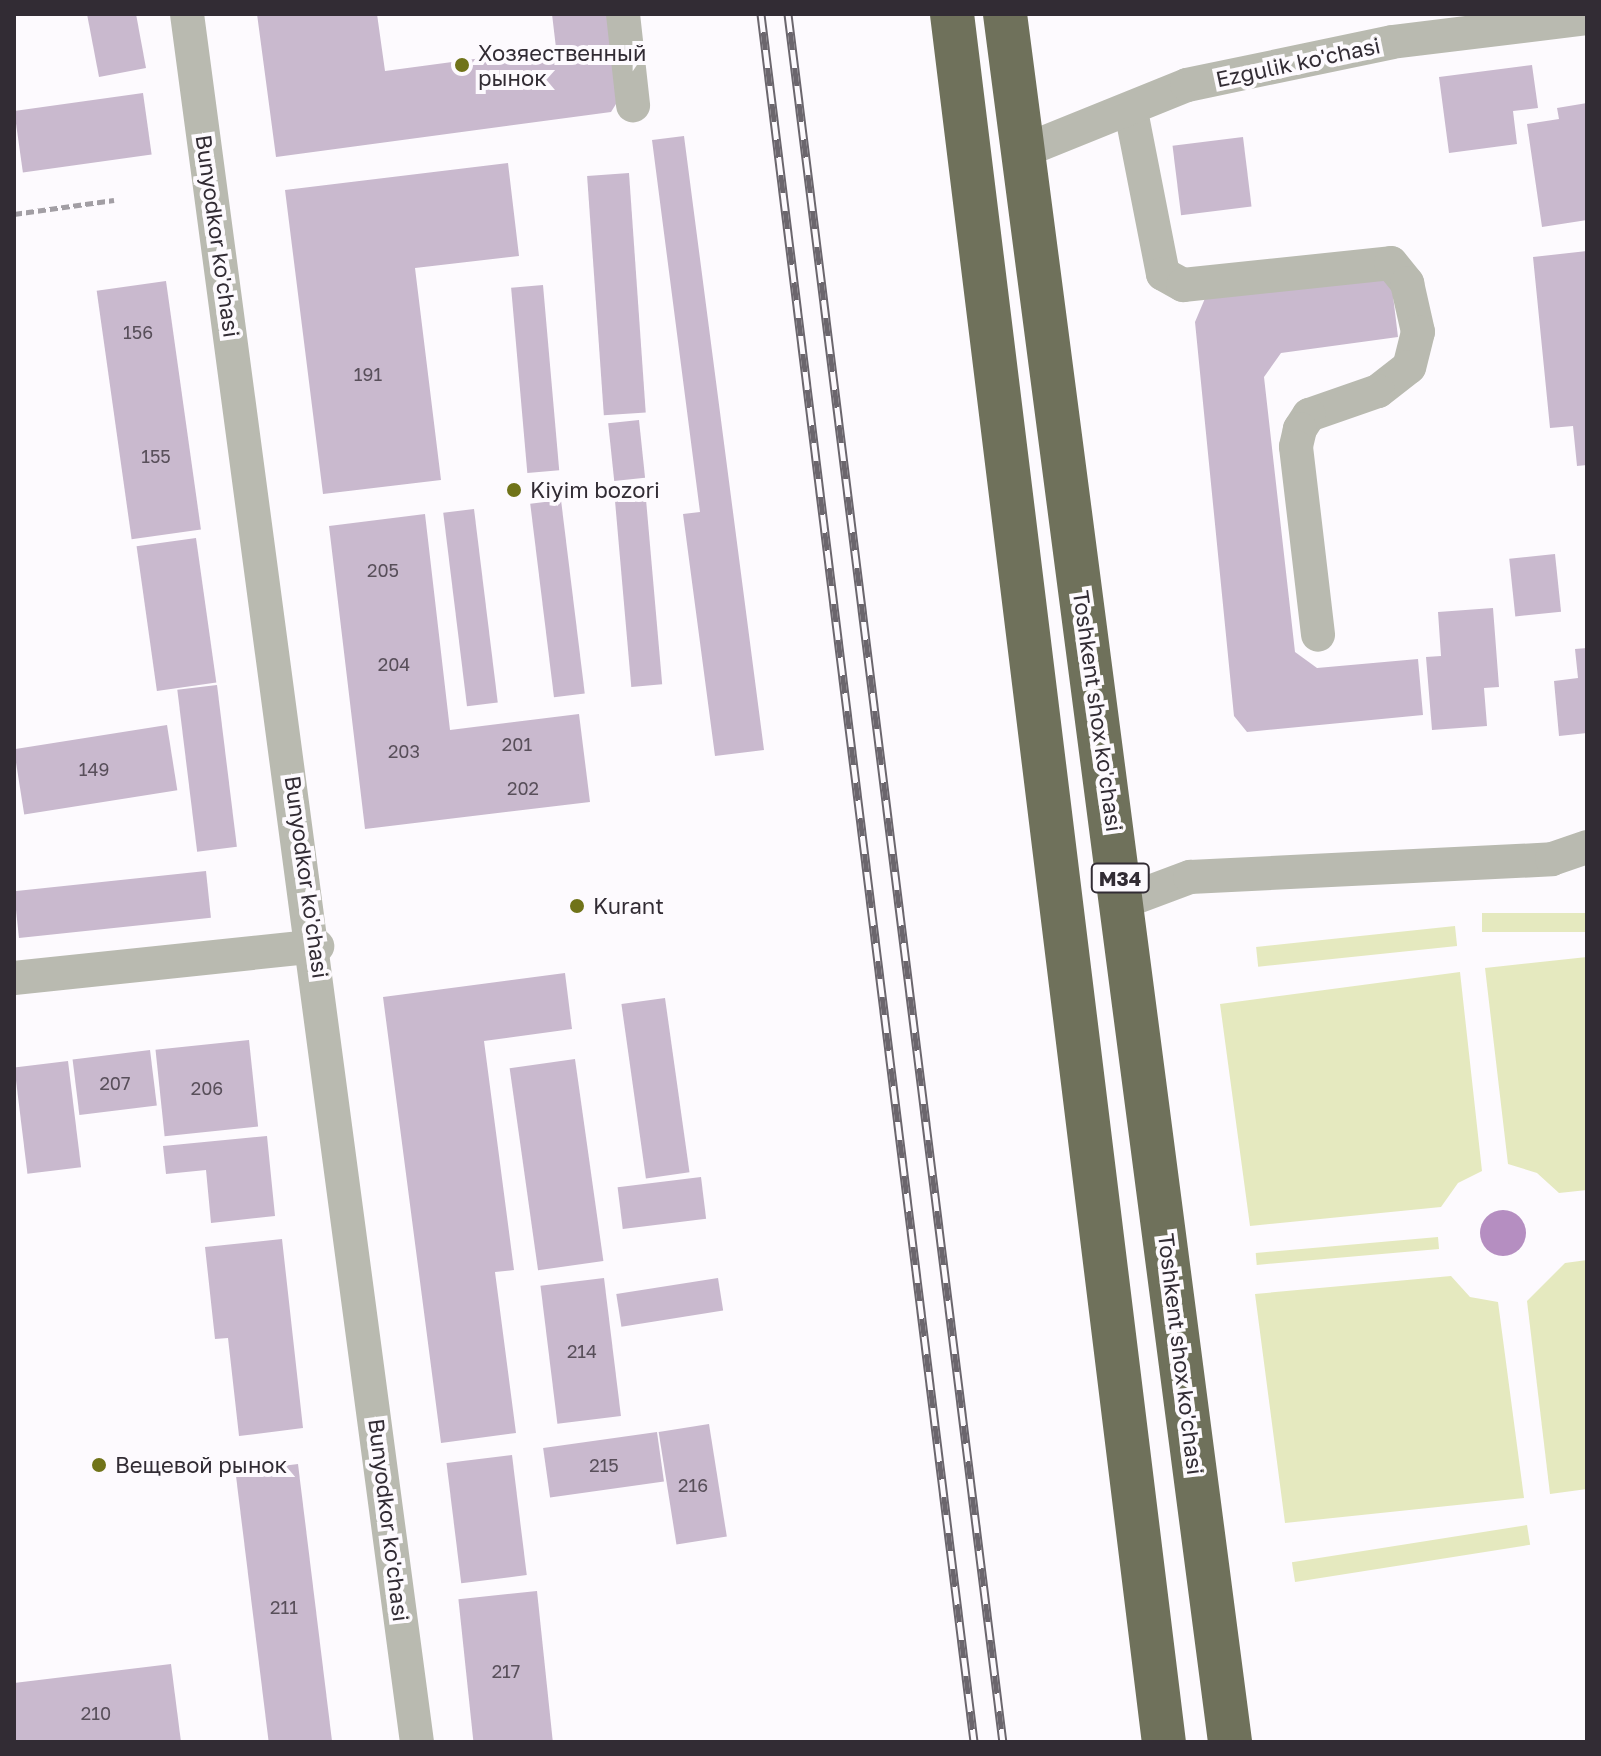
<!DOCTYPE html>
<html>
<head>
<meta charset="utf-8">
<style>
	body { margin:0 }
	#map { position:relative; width:1601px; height:1756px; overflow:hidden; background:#fdfafe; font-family:"Golos Text",sans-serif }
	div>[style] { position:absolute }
	.green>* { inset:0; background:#e5e9bf; transform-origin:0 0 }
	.water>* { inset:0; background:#b58ec1 }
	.round { border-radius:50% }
	.building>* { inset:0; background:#c9b9ce; transform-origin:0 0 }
	.path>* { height:5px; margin-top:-2.5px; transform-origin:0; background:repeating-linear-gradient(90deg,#a29ea4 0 8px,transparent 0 12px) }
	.minor>* { height:34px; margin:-17px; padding:0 17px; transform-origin:17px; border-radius:17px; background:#b9bab0 }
	.highway>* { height:44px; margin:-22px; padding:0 22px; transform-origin:22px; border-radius:22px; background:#6f715b }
	.rail>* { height:9px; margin-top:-4.5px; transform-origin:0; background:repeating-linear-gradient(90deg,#fdfafe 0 18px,#6b666d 0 36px); box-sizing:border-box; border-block:2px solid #6b666d }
	.dots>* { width:22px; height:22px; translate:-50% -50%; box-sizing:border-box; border:4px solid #fdfafe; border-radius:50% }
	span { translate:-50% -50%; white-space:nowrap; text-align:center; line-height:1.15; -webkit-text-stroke:8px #fdfafe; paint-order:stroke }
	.number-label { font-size:18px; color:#584f5a }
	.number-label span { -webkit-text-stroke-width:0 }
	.shield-label span { padding:2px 6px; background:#fdfafe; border:2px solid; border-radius:6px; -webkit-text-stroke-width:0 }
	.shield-label { font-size:20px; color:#322c34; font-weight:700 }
	.poi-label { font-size:22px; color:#322c34 }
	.left { translate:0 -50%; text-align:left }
	.street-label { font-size:22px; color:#322c34 }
	.frame { position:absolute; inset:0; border:16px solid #322c34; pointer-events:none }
</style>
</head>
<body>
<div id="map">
	<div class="green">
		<i style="left:1587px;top:913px;width:19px;height:105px;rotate:90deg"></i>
		<i style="left:1455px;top:926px;width:20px;height:200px;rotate:84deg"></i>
		<i style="clip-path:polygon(1587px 957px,1587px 1190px,1559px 1193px,1537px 1173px,1508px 1164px,1485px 968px)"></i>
		<i style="clip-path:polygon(1460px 972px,1482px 1171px,1458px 1183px,1441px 1207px,1250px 1226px,1220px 1004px)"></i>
		<i style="left:1438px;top:1237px;width:12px;height:183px;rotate:85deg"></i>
		<i style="clip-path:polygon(1587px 1260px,1587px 1489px,1550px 1494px,1527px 1301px,1565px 1263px)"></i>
		<i style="clip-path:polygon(1451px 1276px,1470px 1297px,1498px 1302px,1524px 1498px,1285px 1523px,1255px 1294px)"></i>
		<i style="left:1527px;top:1525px;width:20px;height:238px;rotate:81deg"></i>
	</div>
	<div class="water">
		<i class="round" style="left:1480px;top:1210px;width:46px;height:46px"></i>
	</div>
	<div class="building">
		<i style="clip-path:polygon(87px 14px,136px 14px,146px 68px,99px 77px)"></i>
		<i style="clip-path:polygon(257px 14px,377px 14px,385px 71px,556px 48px,552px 14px,609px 14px,621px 96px,611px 112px,276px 157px)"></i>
		<i style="clip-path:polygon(1532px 65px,1538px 108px,1513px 111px,1517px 144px,1449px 153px,1439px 77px)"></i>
		<i style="left:143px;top:93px;width:62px;height:130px;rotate:82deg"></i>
		<i style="clip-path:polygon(1587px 103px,1587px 220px,1542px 227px,1527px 124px,1559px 119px,1557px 108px)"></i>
		<i style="clip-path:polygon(684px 136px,764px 750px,715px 756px,683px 514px,700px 512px,652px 140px)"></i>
		<i style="left:1243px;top:137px;width:70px;height:71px;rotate:83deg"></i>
		<i style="clip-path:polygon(508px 163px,519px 256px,415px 268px,441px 480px,323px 494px,285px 190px)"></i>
		<i style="left:629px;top:173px;width:240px;height:42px;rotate:86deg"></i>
		<i style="clip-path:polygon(1587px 251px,1587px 465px,1577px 466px,1573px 426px,1550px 428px,1533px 257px)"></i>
		<i style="clip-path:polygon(1390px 271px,1398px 337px,1281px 353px,1264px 377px,1295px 652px,1317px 668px,1418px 659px,1423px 715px,1247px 732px,1234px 716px,1195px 322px,1206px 296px)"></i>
		<i style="left:166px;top:281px;width:251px;height:70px;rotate:82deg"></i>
		<i style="left:543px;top:285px;width:186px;height:32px;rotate:85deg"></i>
		<i style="left:639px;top:420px;width:58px;height:31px;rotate:84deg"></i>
		<i style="left:645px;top:488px;width:197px;height:31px;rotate:85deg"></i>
		<i style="left:561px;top:500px;width:195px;height:31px;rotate:83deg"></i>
		<i style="left:474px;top:509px;width:195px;height:31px;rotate:83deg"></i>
		<i style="clip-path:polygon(425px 514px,450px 730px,579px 714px,590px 802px,365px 829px,329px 526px)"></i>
		<i style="left:196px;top:538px;width:146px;height:60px;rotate:82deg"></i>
		<i style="left:1555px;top:554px;width:58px;height:46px;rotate:84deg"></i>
		<i style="clip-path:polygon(1493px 608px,1499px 687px,1484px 688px,1487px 726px,1432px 730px,1426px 657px,1441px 656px,1438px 612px)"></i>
		<i style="clip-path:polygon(1587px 648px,1587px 733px,1559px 736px,1554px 681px,1578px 678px,1575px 649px)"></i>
		<i style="left:217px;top:685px;width:163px;height:40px;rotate:83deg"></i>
		<i style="left:167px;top:725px;width:66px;height:155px;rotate:81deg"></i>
		<i style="left:206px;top:871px;width:47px;height:193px;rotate:84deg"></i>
		<i class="round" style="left:568px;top:898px;width:18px;height:18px"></i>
		<i style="clip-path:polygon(565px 973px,572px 1029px,484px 1041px,514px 1270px,495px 1272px,516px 1433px,441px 1443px,383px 997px)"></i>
		<i style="left:665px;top:998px;width:176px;height:44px;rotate:82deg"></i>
		<i style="left:249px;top:1040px;width:87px;height:94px;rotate:84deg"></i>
		<i style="left:150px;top:1050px;width:56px;height:78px;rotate:83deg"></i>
		<i style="left:575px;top:1059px;width:204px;height:66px;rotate:82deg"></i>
		<i style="left:68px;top:1061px;width:107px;height:54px;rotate:83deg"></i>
		<i style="clip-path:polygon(267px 1136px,275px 1216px,211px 1223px,206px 1170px,166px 1174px,163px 1146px)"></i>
		<i style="left:701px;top:1177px;width:42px;height:84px;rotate:83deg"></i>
		<i style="clip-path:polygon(282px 1239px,303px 1428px,239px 1436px,228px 1338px,215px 1339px,205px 1247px)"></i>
		<i style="left:604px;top:1278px;width:139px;height:64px;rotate:83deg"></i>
		<i style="left:718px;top:1278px;width:33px;height:103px;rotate:81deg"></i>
		<i style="left:709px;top:1424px;width:114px;height:51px;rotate:81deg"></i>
		<i style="left:657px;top:1432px;width:50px;height:115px;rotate:82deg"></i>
		<i style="left:512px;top:1455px;width:121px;height:66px;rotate:83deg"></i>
		<i style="left:298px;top:1464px;width:280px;height:63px;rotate:83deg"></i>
		<i style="left:537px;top:1591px;width:152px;height:79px;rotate:84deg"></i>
		<i style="clip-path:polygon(171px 1664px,181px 1742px,14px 1742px,14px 1683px)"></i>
	</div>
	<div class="path">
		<i style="left:14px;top:214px;width:101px;rotate:-8deg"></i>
	</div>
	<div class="minor">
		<i style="left:187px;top:14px;width:1743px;rotate:82.42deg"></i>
		<i style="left:623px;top:14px;width:92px;rotate:83.7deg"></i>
		<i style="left:1131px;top:111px;width:166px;rotate:78.9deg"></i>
		<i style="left:1163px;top:274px;width:23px;rotate:29deg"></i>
		<i style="left:1183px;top:285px;width:209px;rotate:-6deg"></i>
		<i style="left:1391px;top:263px;width:26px;rotate:51deg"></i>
		<i style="left:1407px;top:283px;width:50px;rotate:77.3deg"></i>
		<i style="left:1418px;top:332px;width:36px;rotate:104deg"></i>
		<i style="left:1409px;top:367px;width:39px;rotate:142deg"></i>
		<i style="left:1378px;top:391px;width:73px;rotate:160.8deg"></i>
		<i style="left:1309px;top:415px;width:17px;rotate:123deg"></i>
		<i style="left:1300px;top:429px;width:18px;rotate:103deg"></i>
		<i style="left:1296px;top:447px;width:189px;rotate:83.3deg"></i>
		<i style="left:1021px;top:152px;width:179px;rotate:-22deg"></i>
		<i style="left:1187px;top:85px;width:209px;rotate:-11.8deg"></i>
		<i style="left:1392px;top:42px;width:196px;rotate:-7deg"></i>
		<i style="left:1123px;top:902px;width:72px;rotate:-20.5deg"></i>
		<i style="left:1190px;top:877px;width:362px;rotate:-2.8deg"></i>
		<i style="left:1552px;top:859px;width:37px;rotate:-19deg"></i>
		<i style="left:14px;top:978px;width:305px;rotate:-6deg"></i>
	</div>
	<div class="highway">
		<i style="left:952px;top:14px;width:1741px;rotate:83.01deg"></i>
		<i style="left:1005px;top:14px;width:1743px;rotate:82.58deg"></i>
	</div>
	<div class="rail">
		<i style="left:761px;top:14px;width:1741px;rotate:82.97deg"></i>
		<i style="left:788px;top:14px;width:1741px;rotate:82.91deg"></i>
	</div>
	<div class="dots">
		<i style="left:462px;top:65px;background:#707319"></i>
		<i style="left:514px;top:490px;background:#707319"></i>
		<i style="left:577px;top:906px;background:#707319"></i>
		<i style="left:99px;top:1465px;background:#707319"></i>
	</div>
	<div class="number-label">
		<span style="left:138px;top:332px">156</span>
		<span style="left:368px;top:374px">191</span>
		<span style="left:156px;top:456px">155</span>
		<span style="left:383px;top:570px">205</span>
		<span style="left:394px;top:664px">204</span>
		<span style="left:517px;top:744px">201</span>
		<span style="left:404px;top:751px">203</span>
		<span style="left:94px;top:769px">149</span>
		<span style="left:523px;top:788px">202</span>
		<span style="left:115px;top:1083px">207</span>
		<span style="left:207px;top:1088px">206</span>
		<span style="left:582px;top:1351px">214</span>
		<span style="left:604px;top:1465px">215</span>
		<span style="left:693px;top:1485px">216</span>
		<span style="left:284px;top:1607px">211</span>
		<span style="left:506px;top:1671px">217</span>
		<span style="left:96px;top:1713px">210</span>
	</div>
	<div class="shield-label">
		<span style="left:1120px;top:878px">M34</span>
	</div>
	<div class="poi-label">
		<span class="left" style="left:478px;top:65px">Хозяественный<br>рынок</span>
		<span class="left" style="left:530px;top:490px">Kiyim bozori</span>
		<span class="left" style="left:593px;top:906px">Kurant</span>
		<span class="left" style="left:115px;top:1465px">Вещевой рынок</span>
	</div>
	<div class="street-label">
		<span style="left:1298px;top:62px;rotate:-12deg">Ezgulik ko'chasi</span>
		<span style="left:218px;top:236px;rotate:82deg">Bunyodkor ko'chasi</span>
		<span style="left:1098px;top:711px;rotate:82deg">Toshkent shox ko'chasi</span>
		<span style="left:307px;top:877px;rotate:82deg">Bunyodkor ko'chasi</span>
		<span style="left:1181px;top:1354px;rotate:83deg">Toshkent shox ko'chasi</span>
		<span style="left:389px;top:1520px;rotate:83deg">Bunyodkor ko'chasi</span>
	</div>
	<div class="frame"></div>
</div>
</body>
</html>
